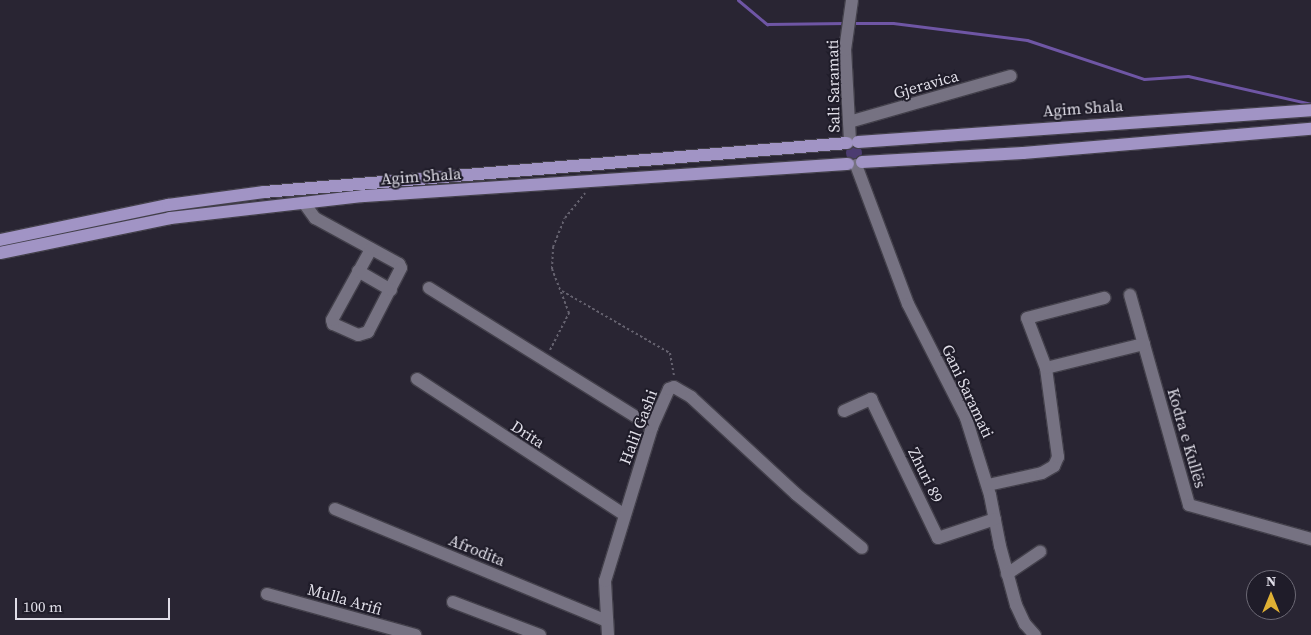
<!DOCTYPE html>
<html>
<head>
<meta charset="utf-8">
<style>
	body { margin:0 }
	#map { position:relative; width:1311px; height:635px; overflow:hidden; background:#292533; font-family:"Source Serif 4",serif }
	div>[style] { position:absolute }
	.green>* { inset:0; background:#4c3c71 }
	.round { border-radius:50% }
	.stream>* { height:3px; margin:-1.5px; padding:0 1.5px; transform-origin:1.5px; border-radius:1.5px; background:#6f56a5 }
	.path>* { height:2px; margin-top:-1px; transform-origin:0; background:repeating-linear-gradient(90deg,#65626f 0 2.5px,transparent 0 5px) }
	.roads { filter:drop-shadow(1px 0 #43404b) drop-shadow(-1px 0 #43404b) drop-shadow(0 1px #43404b) drop-shadow(0 -1px #43404b) }
	.minor>* { height:12px; margin:-6px; padding:0 6px; transform-origin:6px; border-radius:6px; background:#767282 }
	.major>* { height:12px; margin:-6px; padding:0 6px; transform-origin:6px; border-radius:6px; background:#a194c5 }
	span { translate:-50% -50%; white-space:nowrap; text-align:center; line-height:1.15; -webkit-text-stroke:4px #1f1c29; paint-order:stroke }
	.street-label { font-size:16px; color:#dfdde7 }
	.north { position:absolute; left:1246px; top:570px; width:50px; height:50px; box-sizing:border-box; background:#1f1c29; border:1px solid #6c6975; border-radius:50%; rotate:0deg; font-size:14px; font-weight:700; line-height:20px; text-align:center; color:#dfdde7 }
	.north::after { content:''; display:block; margin:auto; width:18px; height:22px; background:#dfb034; clip-path:polygon(50% 0,100% 100%,50% 72%,0 100%) }
	.scale { position:absolute; left:15px; top:598px; width:155px; height:22px; box-sizing:border-box; border:2px solid #dfdde7; border-top:0; padding-left:6px; font-size:15px; line-height:18px; white-space:nowrap; color:#dfdde7; -webkit-text-stroke:4px #1f1c29; paint-order:stroke }
</style>
</head>
<body>
<div id="map">
	<div class="green">
		<i class="round" style="left:846px;top:145px;width:16px;height:16px"></i>
	</div>
	<div class="stream">
		<i style="left:738px;top:0;width:38px;rotate:40deg"></i>
		<i style="left:767px;top:24px;width:79px;rotate:-0.7deg"></i>
		<i style="left:852px;top:23px;width:41px"></i>
		<i style="left:893px;top:23px;width:135px;rotate:7.2deg"></i>
		<i style="left:1027px;top:40px;width:123px;rotate:18.4deg"></i>
		<i style="left:1144px;top:79px;width:44px;rotate:-3.9deg"></i>
		<i style="left:1188px;top:76px;width:126px;rotate:12.8deg"></i>
	</div>
	<div class="path">
		<i style="left:562px;top:291px;width:125px;rotate:29.9deg"></i>
		<i style="left:670px;top:353px;width:23px;rotate:80deg"></i>
		<i style="left:550px;top:350px;width:42px;rotate:-62.8deg"></i>
		<i style="left:569px;top:313px;width:47px;rotate:-111.1deg"></i>
		<i style="left:552px;top:269px;width:22px;rotate:-87deg"></i>
		<i style="left:553px;top:247px;width:31px;rotate:-68deg"></i>
		<i style="left:565px;top:218px;width:32px;rotate:-51deg"></i>
	</div>
	<div class="roads">
		<div class="minor">
			<i style="left:849px;top:122px;width:168px;rotate:-15.9deg"></i>
			<i style="left:850px;top:141px;width:91px;rotate:-93.1deg"></i>
			<i style="left:845px;top:50px;width:50px;rotate:-82deg"></i>
			<i style="left:856px;top:165px;width:148px;rotate:69.5deg"></i>
			<i style="left:908px;top:304px;width:128px;rotate:63deg"></i>
			<i style="left:966px;top:418px;width:81px;rotate:72.7deg"></i>
			<i style="left:990px;top:495px;width:52px;rotate:78.9deg"></i>
			<i style="left:1000px;top:546px;width:61px;rotate:74.8deg"></i>
			<i style="left:1016px;top:605px;width:21px;rotate:65deg"></i>
			<i style="left:1025px;top:624px;width:15px;rotate:48deg"></i>
			<i style="left:304px;top:203px;width:19px;rotate:54deg"></i>
			<i style="left:315px;top:218px;width:96px;rotate:28.7deg"></i>
			<i style="left:399px;top:264px;width:4px;rotate:63deg"></i>
			<i style="left:401px;top:268px;width:72px;rotate:117.3deg"></i>
			<i style="left:368px;top:332px;width:10px;rotate:163deg"></i>
			<i style="left:358px;top:335px;width:27px;rotate:-156deg"></i>
			<i style="left:333px;top:324px;width:4px;rotate:-104deg"></i>
			<i style="left:332px;top:320px;width:81px;rotate:-61.2deg"></i>
			<i style="left:358px;top:271px;width:38px;rotate:30deg"></i>
			<i style="left:429px;top:288px;width:263px;rotate:31.9deg"></i>
			<i style="left:1130px;top:295px;width:218px;rotate:74.3deg"></i>
			<i style="left:1189px;top:505px;width:127px;rotate:15.6deg"></i>
			<i style="left:1046px;top:368px;width:101px;rotate:-13.8deg"></i>
			<i style="left:417px;top:379px;width:246px;rotate:33.2deg"></i>
			<i style="left:844px;top:411px;width:30px;rotate:-24deg"></i>
			<i style="left:871px;top:399px;width:154px;rotate:64.3deg"></i>
			<i style="left:938px;top:538px;width:60px;rotate:-18.4deg"></i>
			<i style="left:988px;top:485px;width:55px;rotate:-12.5deg"></i>
			<i style="left:1042px;top:473px;width:14px;rotate:-30deg"></i>
			<i style="left:1054px;top:466px;width:10px;rotate:-66deg"></i>
			<i style="left:1058px;top:457px;width:90px;rotate:-97.7deg"></i>
			<i style="left:1046px;top:368px;width:53px;rotate:-110.8deg"></i>
			<i style="left:1027px;top:318px;width:80px;rotate:-14.6deg"></i>
			<i style="left:335px;top:509px;width:294px;rotate:22.4deg"></i>
			<i style="left:1007px;top:574px;width:40px;rotate:-34deg"></i>
			<i style="left:267px;top:594px;width:154px;rotate:15.5deg"></i>
			<i style="left:453px;top:602px;width:93px;rotate:20.8deg"></i>
			<i style="left:608px;top:635px;width:54px;rotate:-93.2deg"></i>
			<i style="left:605px;top:581px;width:161px;rotate:-73deg"></i>
			<i style="left:652px;top:427px;width:42px;rotate:-65.9deg"></i>
			<i style="left:669px;top:389px;width:5px;rotate:-22deg"></i>
			<i style="left:674px;top:387px;width:20px;rotate:30deg"></i>
			<i style="left:691px;top:397px;width:143px;rotate:42.7deg"></i>
			<i style="left:796px;top:494px;width:85px;rotate:39.3deg"></i>
		</div>
		<div class="major">
			<i style="left:858px;top:142px;width:454px;rotate:-4deg"></i>
			<i style="left:862px;top:162px;width:161px;rotate:-3.2deg"></i>
			<i style="left:1023px;top:153px;width:289px;rotate:-4.8deg"></i>
			<i style="left:0;top:240px;width:172px;rotate:-11.8deg"></i>
			<i style="left:168px;top:205px;width:97px;rotate:-7.7deg"></i>
			<i style="left:264px;top:192px;width:585px;rotate:-4.8deg"></i>
			<i style="left:0;top:253px;width:174px;rotate:-11.6deg"></i>
			<i style="left:170px;top:218px;width:194px;rotate:-6.5deg"></i>
			<i style="left:363px;top:196px;width:486px;rotate:-3.8deg"></i>
		</div>
	</div>
	<div class="street-label">
		<span style="left:926px;top:84px;rotate:-16deg">Gjeravica</span>
		<span style="left:833px;top:86px;rotate:-91deg">Sali Saramati</span>
		<span style="left:1083px;top:108px;rotate:-4deg">Agim Shala</span>
		<span style="left:421px;top:176px;rotate:-4deg">Agim Shala</span>
		<span style="left:968px;top:391px;rotate:65deg">Gani Saramati</span>
		<span style="left:638px;top:427px;rotate:-69deg">Halil Gashi</span>
		<span style="left:528px;top:434px;rotate:33deg">Drita</span>
		<span style="left:1187px;top:438px;rotate:74deg">Kodra e Kullës</span>
		<span style="left:926px;top:475px;rotate:64deg">Zhuri 89</span>
		<span style="left:477px;top:550px;rotate:22deg">Afrodita</span>
		<span style="left:345px;top:599px;rotate:16deg">Mulla Arifi</span>
	</div>
	<div class="north">N</div>
	<div class="scale">100 m</div>
</div>
</body>
</html>
